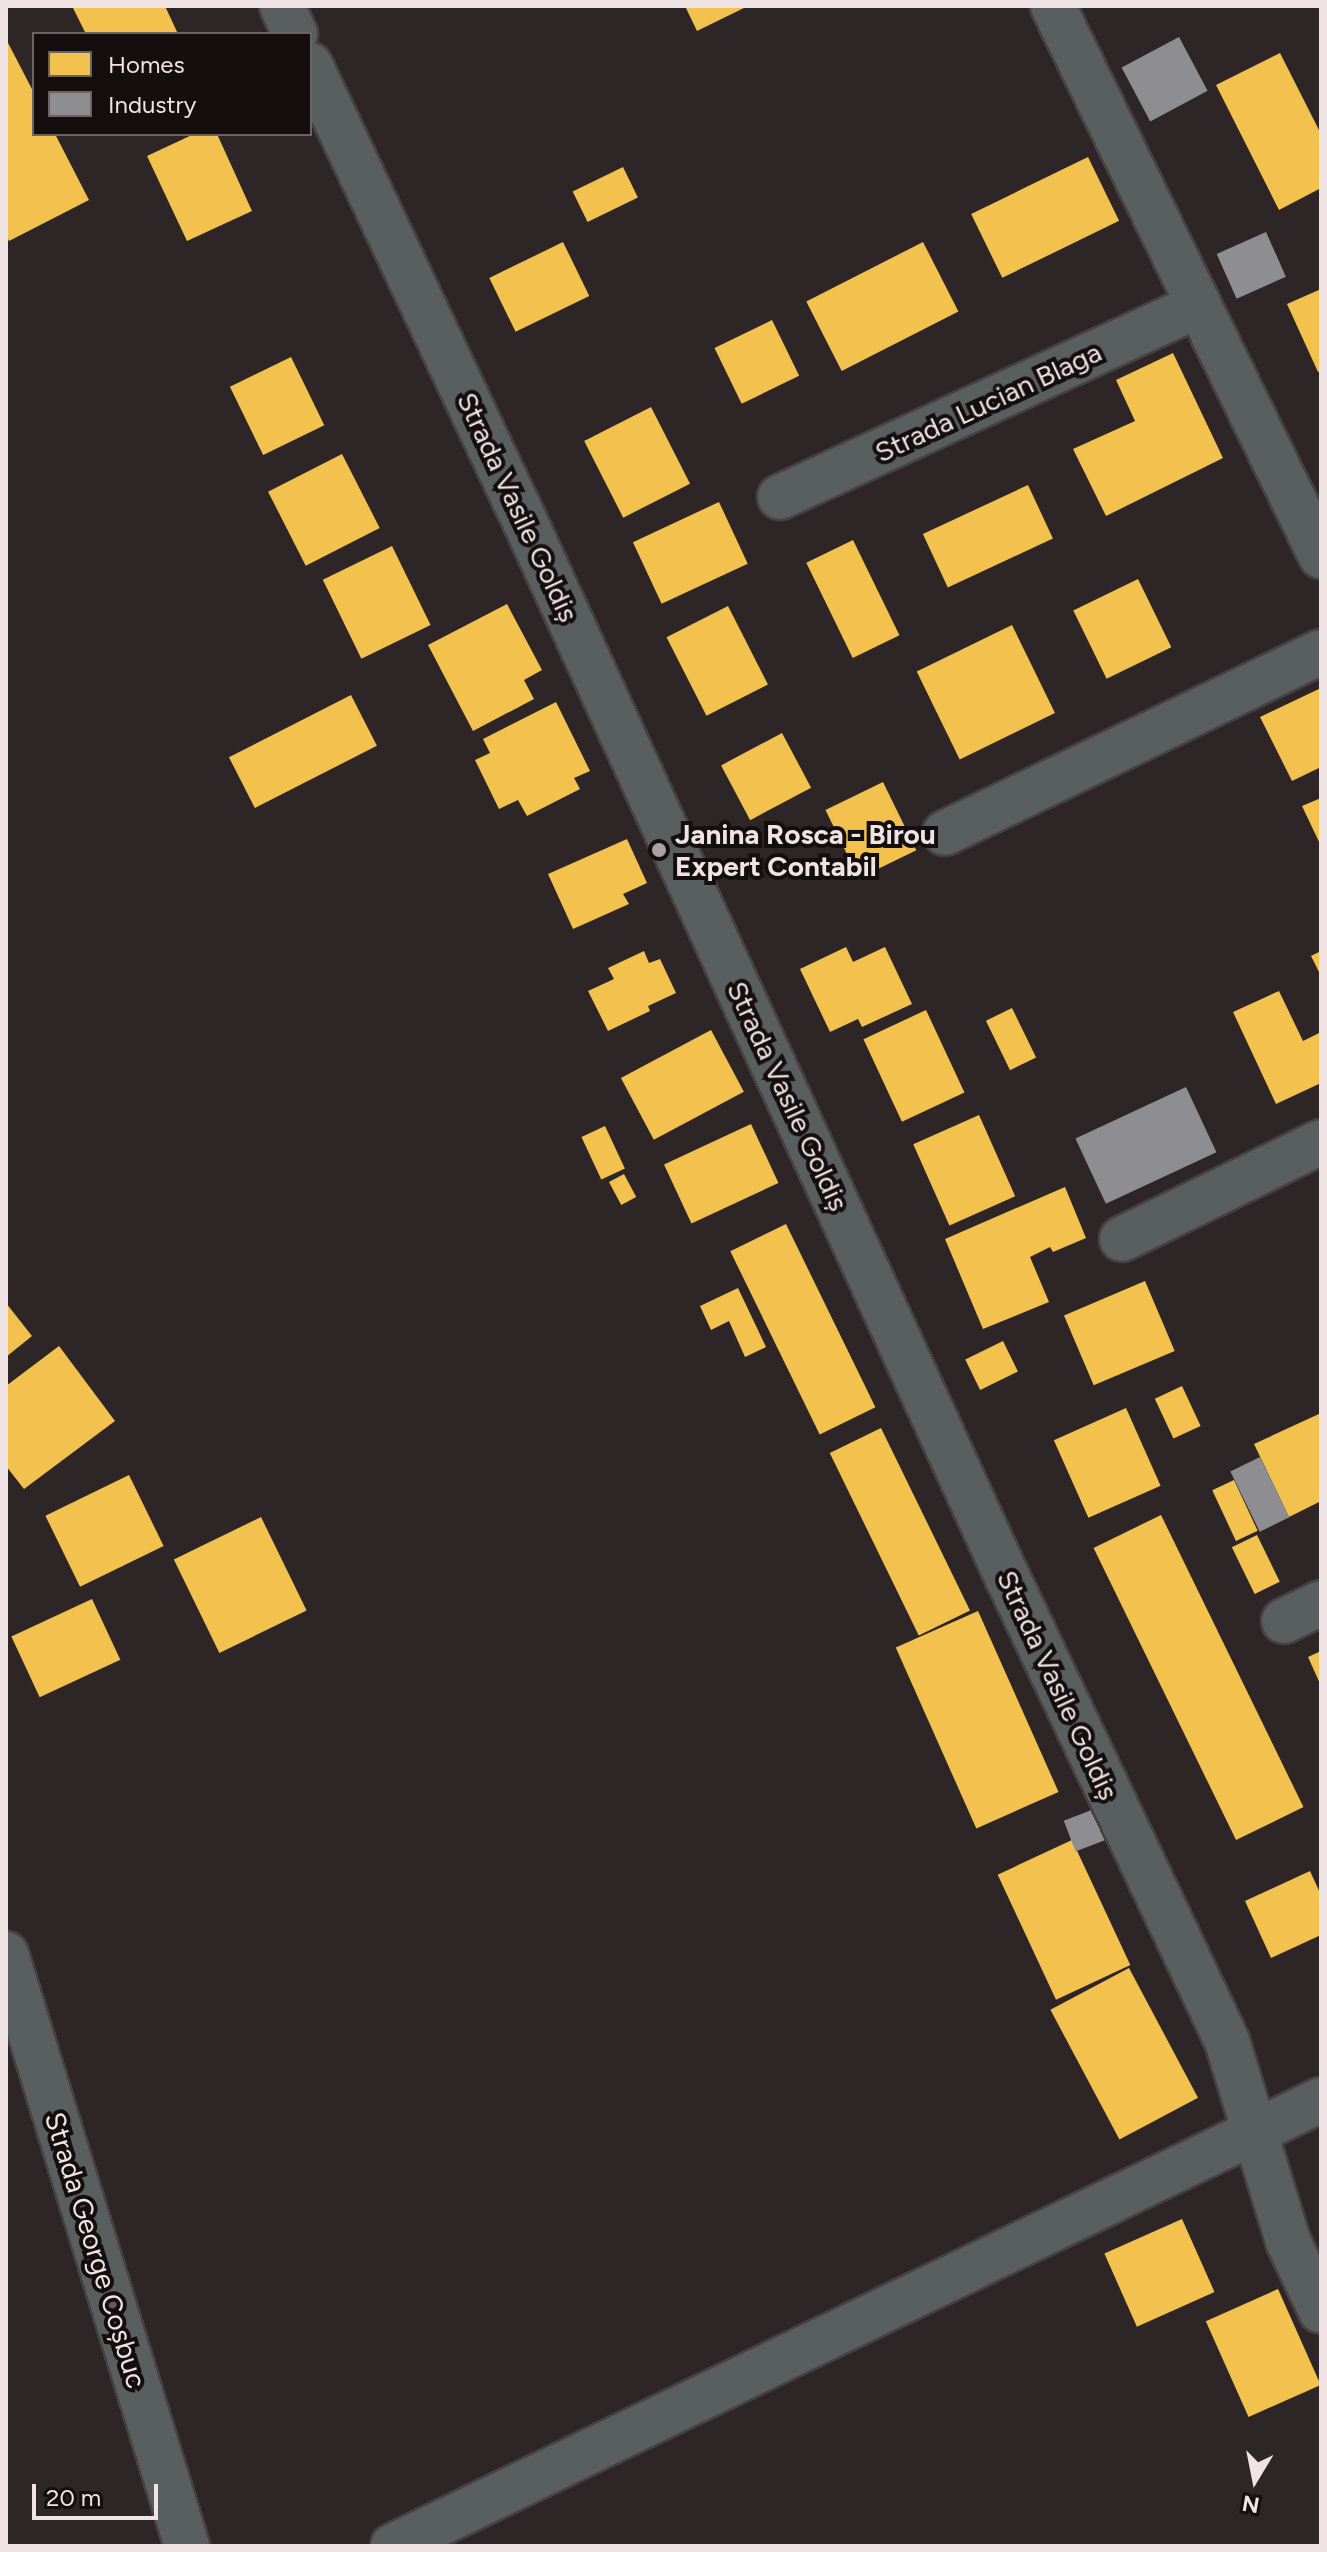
<!DOCTYPE html>
<html>
<head>
<meta charset="utf-8">
<style>
	body { margin:0 }
	#map { position:relative; width:1327px; height:2552px; overflow:hidden; background:#2e2626; font-family:Figtree,sans-serif }
	div>[style] { position:absolute }
	.homes>* { inset:0; background:#f2c14e; transform-origin:0 0 }
	.industry>* { inset:0; background:#8d8d92; transform-origin:0 0 }
	.roads { filter:drop-shadow(2px 0 #484141) drop-shadow(-2px 0 #484141) drop-shadow(0 2px #484141) drop-shadow(0 -2px #484141) }
	.minor>* { height:44px; margin:-22px; padding:0 22px; transform-origin:22px; border-radius:22px; background:#595f5f }
	.dots>* { width:22px; height:22px; translate:-50% -50%; box-sizing:border-box; border:4px solid #150e0e; border-radius:50% }
	span { translate:-50% -50%; white-space:nowrap; text-align:center; line-height:1.15; -webkit-text-stroke:8px #150e0e; paint-order:stroke }
	.street-label { font-size:28px; color:#efe3e3 }
	.poi-label { font-size:28px; color:#efe3e3; font-weight:700 }
	.left { translate:0 -50%; text-align:left }
	.frame { position:absolute; inset:0; border:8px solid #efe3e3; pointer-events:none }
	.legend { position:absolute; left:32px; top:32px; width:280px; height:104px; box-sizing:border-box; background:#150e0e; border:2px solid #6c6363; margin:0; padding:10px 14px; list-style:none; font-size:24px; color:#efe3e3 }
	.legend li { display:flex; align-items:center; gap:16px; height:40px }
	.legend b { width:40px; border:2px solid #6c6363 }
	.north { position:absolute; left:1215px; top:2440px; width:80px; height:80px; -webkit-text-stroke:6px #150e0e; paint-order:stroke; rotate:190deg; font-size:22px; font-weight:700; line-height:32px; text-align:center; color:#efe3e3 }
	.north::after { content:''; display:block; margin:auto; width:28px; height:36px; background:#efe3e3; clip-path:polygon(50% 0,100% 100%,50% 72%,0 100%) }
	.scale { position:absolute; left:32px; top:2484px; width:126px; height:36px; box-sizing:border-box; border:4px solid #efe3e3; border-top:0; padding-left:10px; font-size:24px; line-height:28px; white-space:nowrap; color:#efe3e3; -webkit-text-stroke:6px #150e0e; paint-order:stroke }
</style>
</head>
<body>
<div id="map">
	<div class="homes">
		<i style="clip-path:polygon(72px 6px,165px 6px,178px 34px,86px 34px)"></i>
		<i style="clip-path:polygon(685px 6px,748px 6px,697px 31px)"></i>
		<i style="clip-path:polygon(6px 39px,34px 93px,34px 134px,55px 134px,89px 200px,9px 241px,6px 235px)"></i>
		<i style="clip-path:polygon(1280px 53px,1321px 134px,1321px 188px,1279px 210px,1216px 85px)"></i>
		<i style="clip-path:polygon(194px 134px,217px 134px,252px 211px,187px 241px,147px 156px)"></i>
		<i style="left:1088px;top:157px;width:71px;height:130px;rotate:64deg"></i>
		<i style="left:623px;top:167px;width:34px;height:56px;rotate:64deg"></i>
		<i style="left:563px;top:242px;width:60px;height:82px;rotate:64deg"></i>
		<i style="left:923px;top:242px;width:78px;height:131px;rotate:63deg"></i>
		<i style="clip-path:polygon(1321px 289px,1321px 371px,1318px 372px,1287px 304px)"></i>
		<i style="left:772px;top:320px;width:62px;height:64px;rotate:64deg"></i>
		<i style="clip-path:polygon(1173px 353px,1223px 458px,1106px 516px,1073px 449px,1135px 421px,1116px 380px)"></i>
		<i style="left:291px;top:357px;width:76px;height:68px;rotate:64deg"></i>
		<i style="left:651px;top:407px;width:86px;height:75px;rotate:63deg"></i>
		<i style="left:342px;top:454px;width:83px;height:83px;rotate:63deg"></i>
		<i style="left:1028px;top:485px;width:59px;height:116px;rotate:65deg"></i>
		<i style="left:719px;top:502px;width:68px;height:95px;rotate:65deg"></i>
		<i style="left:853px;top:540px;width:106px;height:52px;rotate:64deg"></i>
		<i style="left:392px;top:546px;width:88px;height:77px;rotate:64deg"></i>
		<i style="left:1138px;top:579px;width:76px;height:72px;rotate:64deg"></i>
		<i style="clip-path:polygon(507px 604px,542px 670px,524px 680px,534px 699px,473px 731px,428px 645px)"></i>
		<i style="left:728px;top:606px;width:88px;height:69px;rotate:63deg"></i>
		<i style="left:1012px;top:625px;width:98px;height:106px;rotate:64deg"></i>
		<i style="clip-path:polygon(1321px 688px,1321px 767px,1292px 781px,1260px 717px)"></i>
		<i style="left:351px;top:695px;width:57px;height:137px;rotate:63deg"></i>
		<i style="clip-path:polygon(556px 702px,590px 771px,574px 778px,580px 789px,527px 816px,518px 800px,499px 809px,475px 760px,490px 753px,483px 739px)"></i>
		<i style="left:782px;top:733px;width:62px;height:69px;rotate:62deg"></i>
		<i style="left:883px;top:782px;width:76px;height:64px;rotate:64deg"></i>
		<i style="clip-path:polygon(1321px 798px,1321px 846px,1302px 806px)"></i>
		<i style="clip-path:polygon(627px 839px,647px 883px,623px 894px,629px 904px,573px 929px,548px 874px)"></i>
		<i style="clip-path:polygon(846px 947px,853px 962px,885px 947px,912px 1004px,862px 1027px,858px 1019px,830px 1032px,800px 969px)"></i>
		<i style="clip-path:polygon(644px 951px,649px 963px,660px 959px,676px 993px,648px 1006px,650px 1011px,608px 1031px,588px 991px,614px 979px,608px 968px)"></i>
		<i style="clip-path:polygon(1321px 951px,1321px 976px,1311px 956px)"></i>
		<i style="clip-path:polygon(1279px 991px,1303px 1041px,1321px 1032px,1321px 1083px,1276px 1104px,1233px 1012px)"></i>
		<i style="left:1012px;top:1008px;width:55px;height:29px;rotate:64deg"></i>
		<i style="left:926px;top:1010px;width:91px;height:69px;rotate:65deg"></i>
		<i style="left:711px;top:1030px;width:70px;height:102px;rotate:62deg"></i>
		<i style="left:979px;top:1115px;width:89px;height:72px;rotate:66deg"></i>
		<i style="left:751px;top:1124px;width:65px;height:96px;rotate:65deg"></i>
		<i style="left:605px;top:1126px;width:47px;height:26px;rotate:65deg"></i>
		<i style="left:624px;top:1174px;width:26px;height:17px;rotate:62deg"></i>
		<i style="clip-path:polygon(1065px 1187px,1086px 1238px,1053px 1252px,1050px 1247px,1030px 1257px,1049px 1302px,983px 1329px,945px 1239px)"></i>
		<i style="left:786px;top:1224px;width:204px;height:62px;rotate:64deg"></i>
		<i style="left:1145px;top:1281px;width:76px;height:88px;rotate:67deg"></i>
		<i style="clip-path:polygon(738px 1288px,766px 1347px,745px 1357px,729px 1321px,711px 1330px,700px 1306px)"></i>
		<i style="clip-path:polygon(6px 1303px,32px 1336px,6px 1357px)"></i>
		<i style="left:1003px;top:1341px;width:34px;height:42px;rotate:64deg"></i>
		<i style="clip-path:polygon(59px 1346px,115px 1421px,24px 1489px,6px 1466px,6px 1386px)"></i>
		<i style="left:1182px;top:1386px;width:44px;height:30px;rotate:65deg"></i>
		<i style="left:1126px;top:1408px;width:85px;height:79px;rotate:66deg"></i>
		<i style="clip-path:polygon(1321px 1413px,1321px 1501px,1289px 1517px,1254px 1444px)"></i>
		<i style="left:881px;top:1428px;width:203px;height:57px;rotate:64deg"></i>
		<i style="left:129px;top:1475px;width:79px;height:93px;rotate:64deg"></i>
		<i style="left:1234px;top:1480px;width:56px;height:24px;rotate:65deg"></i>
		<i style="left:1161px;top:1515px;width:325px;height:75px;rotate:64deg"></i>
		<i style="left:261px;top:1517px;width:104px;height:97px;rotate:64deg"></i>
		<i style="left:1257px;top:1535px;width:52px;height:28px;rotate:64deg"></i>
		<i style="left:92px;top:1599px;width:67px;height:89px;rotate:65deg"></i>
		<i style="left:978px;top:1611px;width:198px;height:90px;rotate:66deg"></i>
		<i style="clip-path:polygon(1321px 1651px,1321px 1686px,1308px 1657px)"></i>
		<i style="left:1072px;top:1840px;width:138px;height:82px;rotate:65deg"></i>
		<i style="clip-path:polygon(1310px 1871px,1321px 1895px,1321px 1935px,1271px 1958px,1245px 1901px)"></i>
		<i style="left:1129px;top:1968px;width:147px;height:89px;rotate:62deg"></i>
		<i style="left:1182px;top:2219px;width:80px;height:85px;rotate:66deg"></i>
		<i style="left:1278px;top:2289px;width:105px;height:79px;rotate:66deg"></i>
	</div>
	<div class="industry">
		<i style="left:1179px;top:37px;width:61px;height:65px;rotate:62deg"></i>
		<i style="left:1266px;top:232px;width:49px;height:54px;rotate:66deg"></i>
		<i style="left:1186px;top:1087px;width:72px;height:122px;rotate:65deg"></i>
		<i style="left:1260px;top:1457px;width:67px;height:33px;rotate:64deg"></i>
		<i style="left:1102px;top:1806px;width:33px;height:41px;rotate:69deg"></i>
	</div>
	<div class="roads">
		<div class="minor">
			<i style="left:282px;top:6px;width:31px;rotate:65deg"></i>
			<i style="left:1053px;top:6px;width:612px;rotate:64.02deg"></i>
			<i style="left:310px;top:65px;width:485px;rotate:64.8deg"></i>
			<i style="left:517px;top:504px;width:1170px;rotate:65.45deg"></i>
			<i style="left:1003px;top:1568px;width:523px;rotate:64.66deg"></i>
			<i style="left:1227px;top:2041px;width:209px;rotate:73deg"></i>
			<i style="left:1288px;top:2241px;width:77px;rotate:64.8deg"></i>
			<i style="left:780px;top:497px;width:459px;rotate:-24.6deg"></i>
			<i style="left:945px;top:833px;width:417px;rotate:-25.7deg"></i>
			<i style="left:1122px;top:1239px;width:221px;rotate:-26deg"></i>
			<i style="left:1284px;top:1621px;width:41px;rotate:-25.9deg"></i>
			<i style="left:6px;top:1954px;width:619px;rotate:73deg"></i>
			<i style="left:393px;top:2546px;width:1030px;rotate:-25.67deg"></i>
		</div>
	</div>
	<div class="dots">
		<i style="left:659px;top:850px;background:#aba1a1"></i>
	</div>
	<div class="street-label">
		<span style="left:988px;top:402px;rotate:-25deg">Strada Lucian Blaga</span>
		<span style="left:518px;top:507px;rotate:65deg">Strada Vasile Goldiș</span>
		<span style="left:788px;top:1096px;rotate:65deg">Strada Vasile Goldiș</span>
		<span style="left:1058px;top:1685px;rotate:65deg">Strada Vasile Goldiș</span>
		<span style="left:96px;top:2250px;rotate:73deg">Strada George Coșbuc</span>
	</div>
	<div class="poi-label">
		<span class="left" style="left:675px;top:850px">Janina Rosca - Birou<br>Expert Contabil</span>
	</div>
	<div class="frame"></div>
	<ul class="legend">
	<li><b style="height:22px;background:#f2c14e"></b>Homes</li>
	<li><b style="height:22px;background:#8d8d92"></b>Industry</li>
	</ul>
	<div class="north">N</div>
	<div class="scale">20 m</div>
</div>
</body>
</html>
